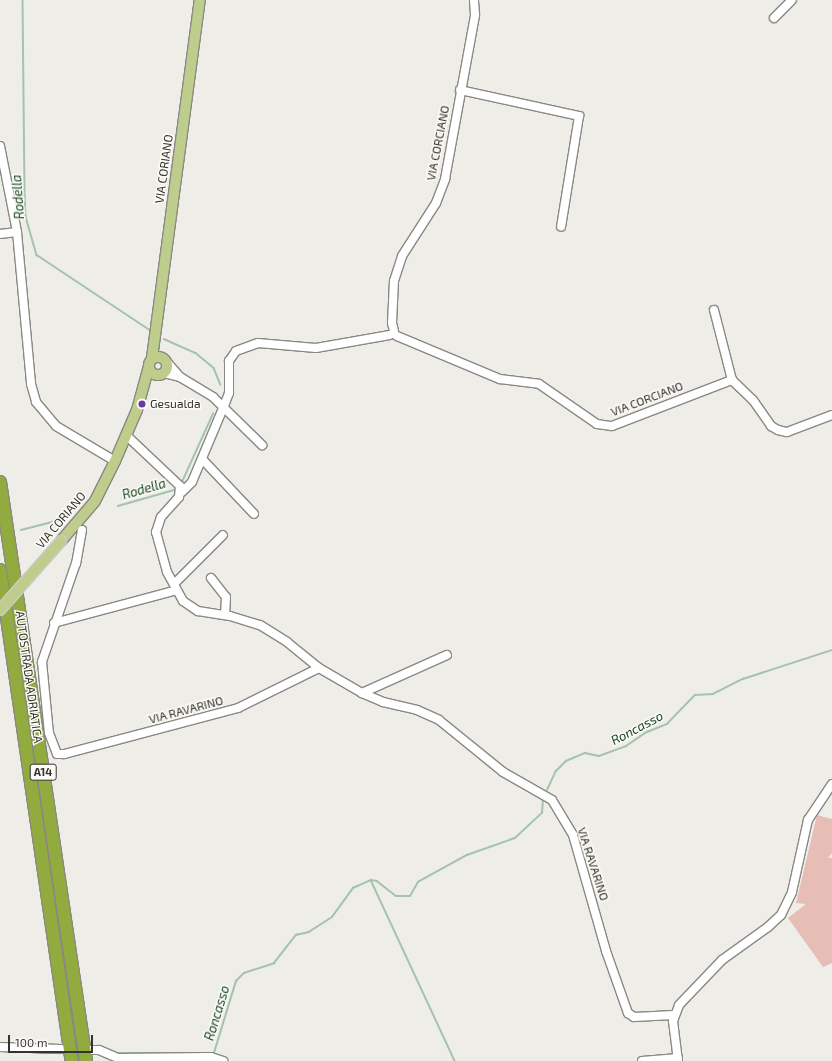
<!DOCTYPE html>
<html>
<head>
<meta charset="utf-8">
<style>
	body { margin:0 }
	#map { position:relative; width:832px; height:1061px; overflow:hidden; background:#efede8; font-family:"Exo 2",sans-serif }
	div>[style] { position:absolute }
	.green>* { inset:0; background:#e6beb6 }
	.stream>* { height:1.5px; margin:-0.75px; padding:0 0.75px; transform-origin:0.75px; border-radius:0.75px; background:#a4c3aa }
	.roads { filter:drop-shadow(1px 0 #8a8883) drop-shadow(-1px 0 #8a8883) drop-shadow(0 1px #8a8883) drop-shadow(0 -1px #8a8883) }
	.minor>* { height:8px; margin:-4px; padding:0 4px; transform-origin:4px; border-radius:4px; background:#fff }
	.major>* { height:10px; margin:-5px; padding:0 5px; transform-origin:5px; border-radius:5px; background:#becd8b }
	.major>.ring { margin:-5px; padding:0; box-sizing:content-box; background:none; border:10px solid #becd8b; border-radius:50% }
	.highway>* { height:12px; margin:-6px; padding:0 6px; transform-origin:6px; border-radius:6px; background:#92ab3e }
	.bridges { filter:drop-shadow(1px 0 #cacac9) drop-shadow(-1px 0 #cacac9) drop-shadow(0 1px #cacac9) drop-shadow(0 -1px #cacac9) }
	.major-bridge>* { height:10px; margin:-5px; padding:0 5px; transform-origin:5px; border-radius:5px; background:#becd8b }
	.dots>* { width:11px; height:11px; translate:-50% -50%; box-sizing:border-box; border:2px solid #fdfbf5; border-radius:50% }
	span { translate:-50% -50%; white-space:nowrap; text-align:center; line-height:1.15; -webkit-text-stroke:3px #fdfbf5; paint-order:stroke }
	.shield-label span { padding:1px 3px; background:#fdfbf5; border:1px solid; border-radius:3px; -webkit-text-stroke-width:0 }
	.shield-label { font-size:11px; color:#333230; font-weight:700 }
	.street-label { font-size:12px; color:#333230 }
	.poi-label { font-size:12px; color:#333230 }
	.left { translate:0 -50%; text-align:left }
	.water-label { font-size:13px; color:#124523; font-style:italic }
	.scale { position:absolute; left:8px; top:1035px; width:85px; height:18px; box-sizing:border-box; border:2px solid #333230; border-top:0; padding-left:5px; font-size:12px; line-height:14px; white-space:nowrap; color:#333230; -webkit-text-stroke:3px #fdfbf5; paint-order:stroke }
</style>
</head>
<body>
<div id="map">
	<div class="green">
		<i style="clip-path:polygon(817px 815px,832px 819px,832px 853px,828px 858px,832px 858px,832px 963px,823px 967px,788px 918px,806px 904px,796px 903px)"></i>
	</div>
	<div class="stream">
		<i style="left:23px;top:1px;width:195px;rotate:89.4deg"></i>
		<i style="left:25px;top:196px;width:21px;rotate:87deg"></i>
		<i style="left:26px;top:217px;width:40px;rotate:74deg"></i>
		<i style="left:37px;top:255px;width:136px;rotate:33.6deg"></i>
		<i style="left:164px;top:339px;width:35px;rotate:24deg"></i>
		<i style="left:196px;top:353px;width:23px;rotate:40deg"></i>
		<i style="left:214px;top:368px;width:18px;rotate:68deg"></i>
		<i style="left:182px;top:482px;width:75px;rotate:-65.5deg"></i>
		<i style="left:118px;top:506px;width:58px;rotate:-15.9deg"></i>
		<i style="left:21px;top:530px;width:44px;rotate:-14.3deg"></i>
		<i style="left:547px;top:790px;width:21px;rotate:-65deg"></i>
		<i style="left:556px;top:771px;width:14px;rotate:-45deg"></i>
		<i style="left:566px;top:761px;width:21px;rotate:-23deg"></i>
		<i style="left:585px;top:753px;width:14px;rotate:12deg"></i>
		<i style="left:599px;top:756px;width:29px;rotate:-20deg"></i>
		<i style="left:626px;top:746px;width:25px;rotate:-34deg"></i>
		<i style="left:647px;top:732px;width:22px;rotate:-22deg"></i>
		<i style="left:667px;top:724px;width:40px;rotate:-46deg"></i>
		<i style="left:695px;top:695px;width:18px;rotate:-3deg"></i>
		<i style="left:713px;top:694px;width:34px;rotate:-27deg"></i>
		<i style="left:743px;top:679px;width:94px;rotate:-18deg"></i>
		<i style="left:371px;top:880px;width:200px;rotate:65.1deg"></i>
		<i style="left:0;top:1051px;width:58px;rotate:2deg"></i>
		<i style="left:116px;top:1053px;width:98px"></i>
		<i style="left:214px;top:1053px;width:75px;rotate:-73deg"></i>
		<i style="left:236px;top:981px;width:11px;rotate:-45deg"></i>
		<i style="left:244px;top:973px;width:32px;rotate:-18deg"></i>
		<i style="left:274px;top:963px;width:36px;rotate:-52deg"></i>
		<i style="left:296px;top:935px;width:13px;rotate:-13deg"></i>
		<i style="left:309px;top:932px;width:27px;rotate:-33deg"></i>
		<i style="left:332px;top:917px;width:36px;rotate:-54deg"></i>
		<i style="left:353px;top:888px;width:20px;rotate:-24deg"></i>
		<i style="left:371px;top:880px;width:6px;rotate:9deg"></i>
		<i style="left:377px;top:881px;width:24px;rotate:38deg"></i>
		<i style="left:396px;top:896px;width:14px"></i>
		<i style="left:410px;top:896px;width:16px;rotate:-60deg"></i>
		<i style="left:418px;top:882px;width:56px;rotate:-28.9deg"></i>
		<i style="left:467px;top:855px;width:51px;rotate:-19.5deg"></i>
		<i style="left:515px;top:838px;width:37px;rotate:-43deg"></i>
		<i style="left:542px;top:813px;width:14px;rotate:-86deg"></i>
	</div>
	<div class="roads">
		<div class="minor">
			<i style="left:774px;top:18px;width:25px;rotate:-45deg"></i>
			<i style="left:460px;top:90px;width:122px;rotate:12.3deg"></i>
			<i style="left:579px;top:116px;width:112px;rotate:99.2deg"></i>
			<i style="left:0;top:146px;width:88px;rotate:78.8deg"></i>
			<i style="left:17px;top:232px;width:153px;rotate:84.7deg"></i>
			<i style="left:31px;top:384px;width:19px;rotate:74deg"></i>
			<i style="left:36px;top:402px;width:31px;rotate:50deg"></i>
			<i style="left:56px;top:426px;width:69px;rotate:30.7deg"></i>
			<i style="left:0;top:234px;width:17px;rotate:-7deg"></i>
			<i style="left:714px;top:310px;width:72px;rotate:75.6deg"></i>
			<i style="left:394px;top:331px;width:8px;rotate:-104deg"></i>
			<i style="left:392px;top:323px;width:42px;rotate:-87.3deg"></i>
			<i style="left:394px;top:281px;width:26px;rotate:-72deg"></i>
			<i style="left:402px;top:256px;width:63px;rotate:-57.3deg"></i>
			<i style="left:436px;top:203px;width:26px;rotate:-69deg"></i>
			<i style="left:445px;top:179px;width:167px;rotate:-79.6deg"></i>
			<i style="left:475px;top:15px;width:15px;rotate:-94deg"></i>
			<i style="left:397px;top:336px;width:112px;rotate:22.7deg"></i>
			<i style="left:500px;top:379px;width:39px;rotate:7deg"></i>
			<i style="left:539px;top:384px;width:70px;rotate:34.6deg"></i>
			<i style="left:597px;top:424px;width:15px;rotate:8deg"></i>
			<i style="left:612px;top:426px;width:129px;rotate:-21deg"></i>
			<i style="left:732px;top:380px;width:29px;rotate:44deg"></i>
			<i style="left:753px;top:400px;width:32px;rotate:55deg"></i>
			<i style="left:771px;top:426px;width:8px;rotate:30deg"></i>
			<i style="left:778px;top:430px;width:9px;rotate:13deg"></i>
			<i style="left:787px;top:432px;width:48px;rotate:-20.7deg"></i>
			<i style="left:167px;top:362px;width:20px;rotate:49deg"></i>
			<i style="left:164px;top:373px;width:16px;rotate:14deg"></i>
			<i style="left:180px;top:377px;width:39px;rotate:31deg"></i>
			<i style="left:213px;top:397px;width:69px;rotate:44.4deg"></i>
			<i style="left:127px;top:436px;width:73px;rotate:43.3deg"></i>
			<i style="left:180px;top:486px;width:11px;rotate:95deg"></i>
			<i style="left:179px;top:497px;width:27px;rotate:132deg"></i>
			<i style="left:161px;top:517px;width:16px;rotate:108deg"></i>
			<i style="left:156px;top:532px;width:41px;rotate:74.6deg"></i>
			<i style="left:167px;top:572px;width:33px;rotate:61deg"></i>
			<i style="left:183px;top:601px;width:18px;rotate:34deg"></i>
			<i style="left:198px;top:611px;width:32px;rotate:9deg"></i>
			<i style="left:230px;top:616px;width:31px;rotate:17deg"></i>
			<i style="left:260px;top:625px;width:32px;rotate:32deg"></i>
			<i style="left:287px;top:642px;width:41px;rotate:39.1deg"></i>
			<i style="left:319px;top:668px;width:50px;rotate:30.2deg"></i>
			<i style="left:362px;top:693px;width:23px;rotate:23deg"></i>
			<i style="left:383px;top:702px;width:35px;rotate:13deg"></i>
			<i style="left:417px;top:710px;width:24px;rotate:24deg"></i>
			<i style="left:439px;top:720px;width:82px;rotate:39.1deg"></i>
			<i style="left:503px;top:772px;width:56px;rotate:29.7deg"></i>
			<i style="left:552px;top:800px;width:41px;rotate:59deg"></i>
			<i style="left:573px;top:835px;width:121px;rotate:74.1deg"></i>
			<i style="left:606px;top:951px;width:66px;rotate:70.5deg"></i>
			<i style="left:628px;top:1013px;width:7px;rotate:34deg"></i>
			<i style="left:634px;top:1017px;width:40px;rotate:-2.9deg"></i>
			<i style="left:203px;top:460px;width:74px;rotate:46.6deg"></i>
			<i style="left:182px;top:492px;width:14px;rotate:-45deg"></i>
			<i style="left:192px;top:482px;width:82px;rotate:-67.2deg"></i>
			<i style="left:224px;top:406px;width:14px;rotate:-69deg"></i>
			<i style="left:229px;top:393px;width:32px;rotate:-90deg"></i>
			<i style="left:229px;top:361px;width:12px;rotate:-55deg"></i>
			<i style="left:236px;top:351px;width:23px;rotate:-20deg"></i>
			<i style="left:258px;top:343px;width:58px;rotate:4.9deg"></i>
			<i style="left:316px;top:348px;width:75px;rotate:-10deg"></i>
			<i style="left:82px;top:530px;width:34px;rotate:100deg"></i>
			<i style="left:76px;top:563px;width:105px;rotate:109deg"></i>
			<i style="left:42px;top:662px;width:71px;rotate:84.4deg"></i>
			<i style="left:49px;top:733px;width:22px;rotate:69deg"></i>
			<i style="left:57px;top:754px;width:7px"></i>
			<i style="left:64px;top:754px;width:180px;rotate:-14.8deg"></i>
			<i style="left:238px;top:708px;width:90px;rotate:-26.3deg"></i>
			<i style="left:211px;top:578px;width:24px;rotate:52deg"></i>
			<i style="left:226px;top:597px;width:18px;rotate:93deg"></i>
			<i style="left:174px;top:584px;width:69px;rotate:-45deg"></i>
			<i style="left:54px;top:623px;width:127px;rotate:-15deg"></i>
			<i style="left:362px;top:693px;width:93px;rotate:-24.1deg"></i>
			<i style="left:0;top:1047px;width:61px;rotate:1.9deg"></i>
			<i style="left:90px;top:1050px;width:9px"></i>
			<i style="left:99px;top:1050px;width:21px;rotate:23deg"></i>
			<i style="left:118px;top:1058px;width:93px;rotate:-0.6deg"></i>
			<i style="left:211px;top:1057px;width:13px;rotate:18deg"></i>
			<i style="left:642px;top:1061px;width:36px;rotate:-5deg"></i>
			<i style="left:678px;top:1061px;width:40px;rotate:-97.1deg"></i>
			<i style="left:673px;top:1021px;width:17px;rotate:-69deg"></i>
			<i style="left:679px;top:1005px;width:62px;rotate:-46.3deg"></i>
			<i style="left:722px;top:960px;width:57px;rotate:-35.7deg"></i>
			<i style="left:768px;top:927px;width:18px;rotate:-43deg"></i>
			<i style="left:781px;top:915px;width:25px;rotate:-64deg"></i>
			<i style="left:792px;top:892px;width:74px;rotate:-77.5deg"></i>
			<i style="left:808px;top:820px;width:43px;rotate:-56.3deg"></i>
		</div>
		<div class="major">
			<i class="ring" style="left:149px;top:357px;width:8px;height:8px"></i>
			<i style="left:152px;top:358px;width:361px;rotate:-82.4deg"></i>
			<i style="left:61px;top:541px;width:52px;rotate:-49.6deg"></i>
			<i style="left:95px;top:501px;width:45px;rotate:-63.4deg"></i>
			<i style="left:115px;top:461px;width:56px;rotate:-66.7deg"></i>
			<i style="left:137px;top:410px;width:46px;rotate:-74.7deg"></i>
		</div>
		<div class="highway">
			<i style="left:0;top:482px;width:585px;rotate:81.55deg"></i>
			<i style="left:0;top:570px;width:496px;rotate:81.7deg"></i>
		</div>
	</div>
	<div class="bridges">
		<div class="major-bridge">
			<i style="left:0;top:610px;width:92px;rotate:-48.5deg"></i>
		</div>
	</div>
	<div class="dots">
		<i style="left:142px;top:404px;background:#6f35ab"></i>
	</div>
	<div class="shield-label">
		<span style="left:43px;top:772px">A14</span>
	</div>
	<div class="street-label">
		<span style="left:438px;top:143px;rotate:-79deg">VIA CORCIANO</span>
		<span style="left:164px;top:169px;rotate:-82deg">VIA CORIANO</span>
		<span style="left:647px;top:399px;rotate:-21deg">VIA CORCIANO</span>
		<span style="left:61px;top:520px;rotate:-50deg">VIA CORIANO</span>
		<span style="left:29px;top:677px;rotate:82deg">AUTOSTRADA ADRIATICA</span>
		<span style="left:186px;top:710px;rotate:-15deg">VIA RAVARINO</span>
		<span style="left:593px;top:864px;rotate:72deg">VIA RAVARINO</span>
	</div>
	<div class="poi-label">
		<span class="left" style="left:150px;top:404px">Gesualda</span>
	</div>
	<div class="water-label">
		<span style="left:18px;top:197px;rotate:-94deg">Rodella</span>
		<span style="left:144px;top:489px;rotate:-16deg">Rodella</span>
		<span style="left:637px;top:728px;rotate:-28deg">Roncasso</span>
		<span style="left:217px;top:1013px;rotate:-73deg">Roncasso</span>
	</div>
	<div class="scale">100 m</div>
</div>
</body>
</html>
